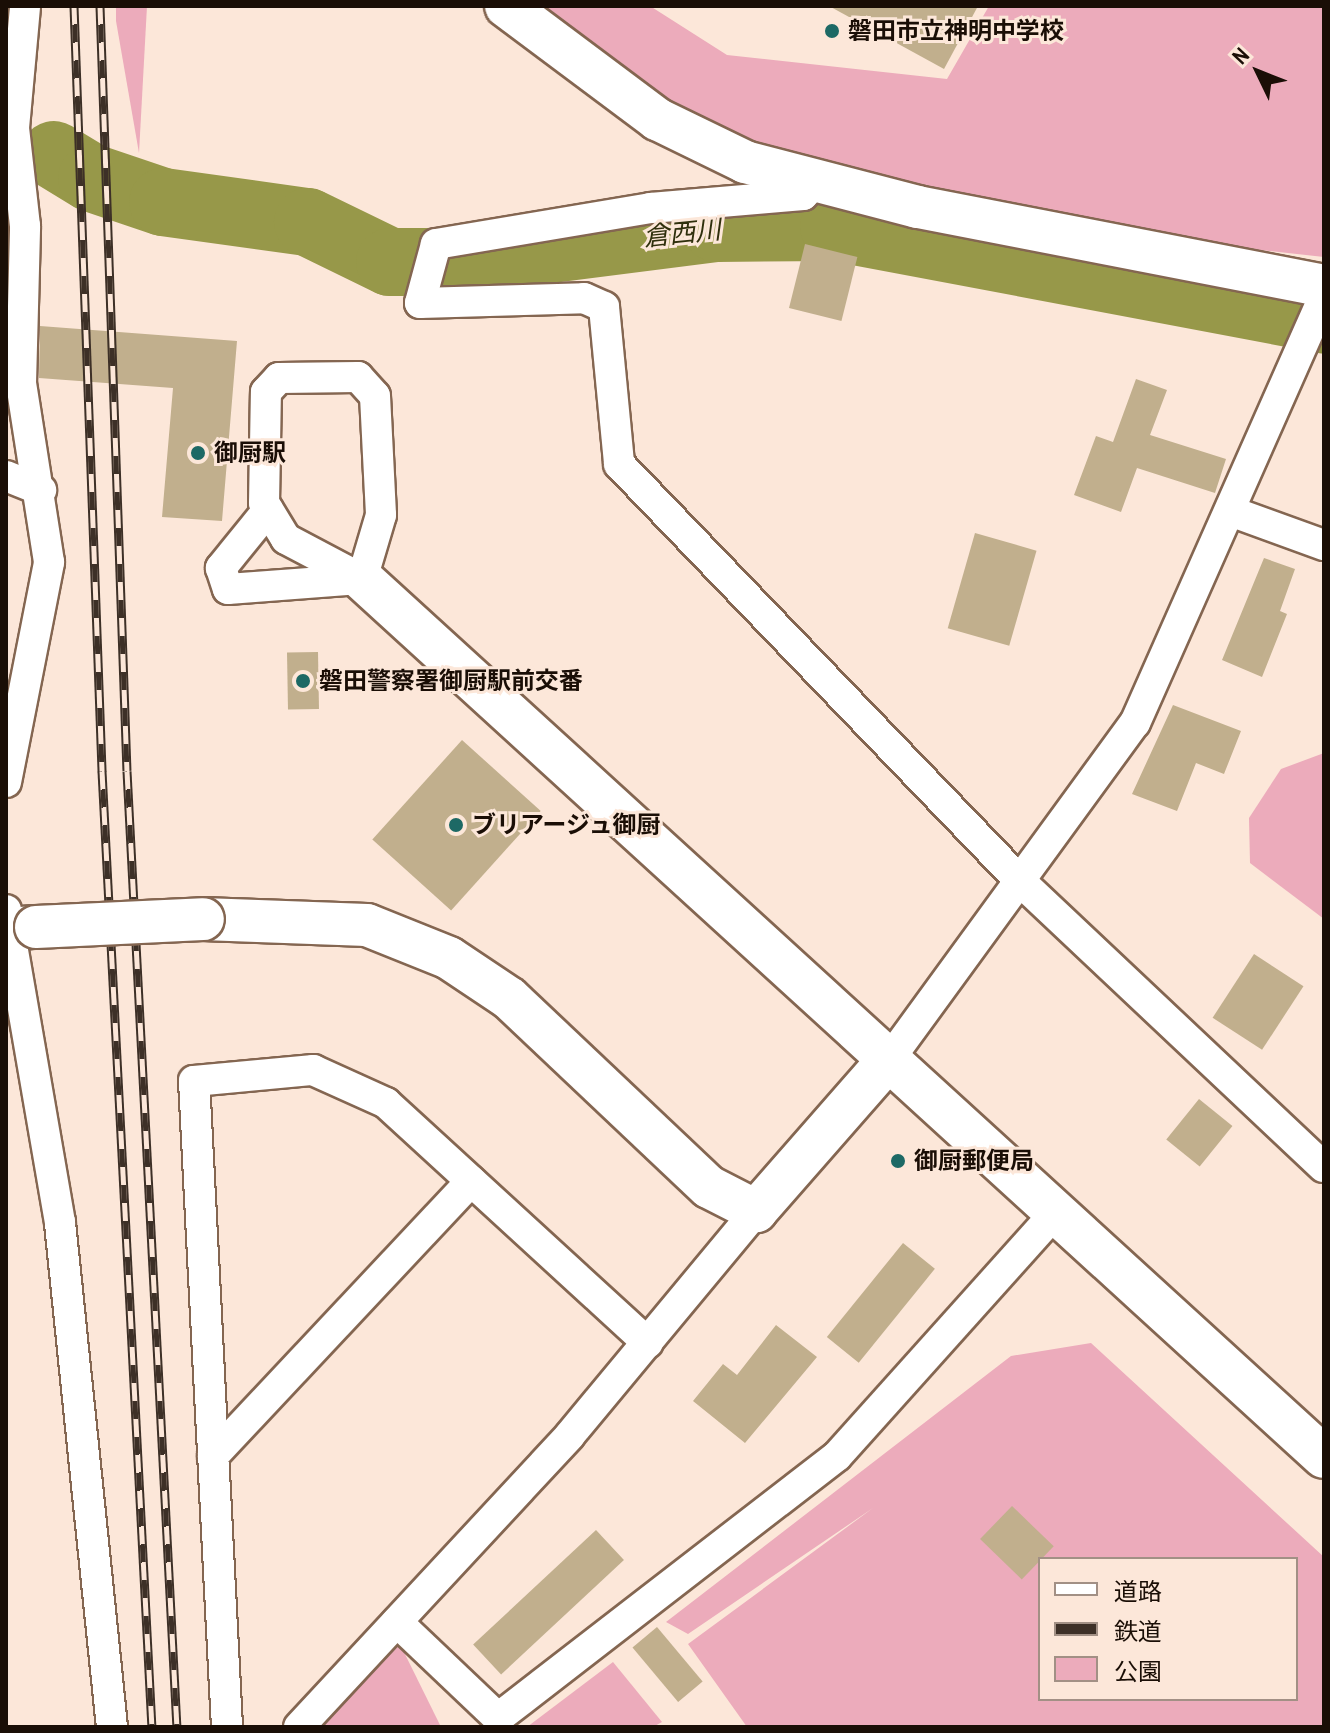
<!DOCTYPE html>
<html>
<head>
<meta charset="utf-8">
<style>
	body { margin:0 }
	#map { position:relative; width:1330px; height:1733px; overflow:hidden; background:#fce7d9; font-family:"Archivo Narrow","Noto Sans JP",sans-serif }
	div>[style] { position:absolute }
	.green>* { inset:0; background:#ecabbb }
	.river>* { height:68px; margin:-34px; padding:0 34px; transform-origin:34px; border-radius:34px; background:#979849 }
	.building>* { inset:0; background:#c1af8d; transform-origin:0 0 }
	.roads { filter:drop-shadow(2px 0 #846651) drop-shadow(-2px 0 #846651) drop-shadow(0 2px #846651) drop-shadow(0 -2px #846651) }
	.street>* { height:30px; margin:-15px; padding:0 15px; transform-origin:15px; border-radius:15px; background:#fff }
	.secondary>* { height:42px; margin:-21px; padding:0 21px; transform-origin:21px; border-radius:21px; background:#fff }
	.rail>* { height:9px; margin-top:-4.5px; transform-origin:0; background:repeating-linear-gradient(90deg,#fce7d9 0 18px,#3d3027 0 36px); box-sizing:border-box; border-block:2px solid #3d3027 }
	.bridges { filter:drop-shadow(2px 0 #846651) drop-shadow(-2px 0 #846651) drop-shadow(0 2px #846651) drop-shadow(0 -2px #846651) }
	.secondary-bridge>* { height:42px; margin:-21px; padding:0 21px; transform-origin:21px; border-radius:21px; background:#fff }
	.dots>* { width:22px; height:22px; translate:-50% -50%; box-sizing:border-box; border:4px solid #fce7d9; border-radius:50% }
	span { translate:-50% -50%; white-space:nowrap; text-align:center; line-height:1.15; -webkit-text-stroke:6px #fce7d9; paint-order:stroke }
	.poi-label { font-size:24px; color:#1a0e06; font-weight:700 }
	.left { translate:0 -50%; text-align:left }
	.water-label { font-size:26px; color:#2f2f0c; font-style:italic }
	.frame { position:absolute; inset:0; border:8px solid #1a0e06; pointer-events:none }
	.legend { position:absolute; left:1038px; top:1557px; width:260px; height:144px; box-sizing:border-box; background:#fce7d9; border:2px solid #a29085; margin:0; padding:10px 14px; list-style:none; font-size:24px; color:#1a0e06 }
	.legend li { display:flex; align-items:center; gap:16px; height:40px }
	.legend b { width:40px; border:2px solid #a29085 }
	.north { position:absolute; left:1218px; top:32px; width:80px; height:80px; -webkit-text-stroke:6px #fce7d9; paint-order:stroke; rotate:313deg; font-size:22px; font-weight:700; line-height:32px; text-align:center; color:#1a0e06 }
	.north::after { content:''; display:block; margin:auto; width:28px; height:36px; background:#1a0e06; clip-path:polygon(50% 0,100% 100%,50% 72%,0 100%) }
</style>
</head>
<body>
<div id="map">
	<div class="green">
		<i style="clip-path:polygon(116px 6px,147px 6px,139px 153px,116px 21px)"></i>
		<i style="clip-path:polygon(521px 6px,650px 6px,727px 55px,947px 79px,989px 6px,1324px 6px,1324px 257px,988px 220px,742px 148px,655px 107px)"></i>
		<i style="clip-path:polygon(1324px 753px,1324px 919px,1250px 863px,1249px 818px,1281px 769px)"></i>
		<i style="clip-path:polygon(evenodd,1091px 1343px,1324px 1557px,1324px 1727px,747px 1727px,688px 1644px,873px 1508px,688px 1634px,666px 1622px,1011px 1356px,1091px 1343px,1040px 1559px,1296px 1559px,1296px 1699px,1040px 1699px,1040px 1559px)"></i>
		<i style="clip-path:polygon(398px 1640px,441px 1727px,316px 1727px)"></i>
		<i style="clip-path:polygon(613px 1662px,662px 1722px,653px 1727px,527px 1727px)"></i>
	</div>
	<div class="river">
		<i style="left:54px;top:155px;width:44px;rotate:31.2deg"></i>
		<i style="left:92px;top:178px;width:75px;rotate:18.7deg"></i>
		<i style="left:163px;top:202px;width:146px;rotate:7.9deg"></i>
		<i style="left:308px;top:222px;width:91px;rotate:26deg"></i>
		<i style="left:390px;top:262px;width:60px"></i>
		<i style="left:450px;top:262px;width:268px;rotate:-7.3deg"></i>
		<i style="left:716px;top:228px;width:118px;rotate:-0.5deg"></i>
		<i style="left:834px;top:227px;width:499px;rotate:10.7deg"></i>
	</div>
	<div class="building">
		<i style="clip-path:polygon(829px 6px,978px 6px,944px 69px)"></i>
		<i style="left:805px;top:244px;width:54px;height:66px;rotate:14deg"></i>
		<i style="clip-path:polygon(40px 326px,237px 341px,222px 521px,162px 517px,173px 388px,39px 378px)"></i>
		<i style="clip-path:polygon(1136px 379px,1167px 390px,1150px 435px,1226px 459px,1215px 493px,1137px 468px,1121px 512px,1074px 495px,1096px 436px,1113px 442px)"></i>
		<i style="left:975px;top:533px;width:64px;height:99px;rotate:16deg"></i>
		<i style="clip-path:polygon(1264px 558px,1295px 569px,1280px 611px,1287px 614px,1262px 677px,1222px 660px)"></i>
		<i style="left:318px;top:652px;width:57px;height:31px;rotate:89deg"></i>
		<i style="clip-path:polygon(1173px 705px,1241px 731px,1224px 774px,1196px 763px,1177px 811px,1132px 794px)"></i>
		<i style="left:462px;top:740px;width:106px;height:134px;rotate:42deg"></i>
		<i style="left:1254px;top:954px;width:59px;height:76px;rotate:33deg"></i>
		<i style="left:1199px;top:1099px;width:43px;height:52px;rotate:39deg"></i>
		<i style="left:903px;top:1243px;width:41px;height:121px;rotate:39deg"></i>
		<i style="clip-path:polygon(776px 1325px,817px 1357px,745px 1443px,693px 1401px,723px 1364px,737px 1375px)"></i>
		<i style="left:1012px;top:1506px;width:58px;height:46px;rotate:44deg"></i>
		<i style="left:596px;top:1530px;width:41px;height:168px;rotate:47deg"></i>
		<i style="left:657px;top:1627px;width:71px;height:32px;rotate:50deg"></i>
	</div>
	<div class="roads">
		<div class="street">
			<i style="left:815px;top:183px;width:17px;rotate:135deg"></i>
			<i style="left:803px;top:195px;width:153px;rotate:175.1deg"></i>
			<i style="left:651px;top:208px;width:218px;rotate:170.5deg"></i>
			<i style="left:436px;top:244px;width:61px;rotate:105.2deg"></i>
			<i style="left:420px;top:303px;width:164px;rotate:-1.7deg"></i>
			<i style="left:584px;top:298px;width:22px;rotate:24deg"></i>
			<i style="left:604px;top:307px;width:158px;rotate:84.5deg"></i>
			<i style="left:619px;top:464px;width:579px;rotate:46.12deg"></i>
			<i style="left:1020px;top:881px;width:417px;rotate:43.3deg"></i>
			<i style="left:358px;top:377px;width:25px;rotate:48deg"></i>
			<i style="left:375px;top:396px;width:119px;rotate:87.1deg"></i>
			<i style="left:381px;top:515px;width:67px;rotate:106.5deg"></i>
			<i style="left:362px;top:579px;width:86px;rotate:-152.2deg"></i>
			<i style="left:286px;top:539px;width:42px;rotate:-121.4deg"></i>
			<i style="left:264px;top:503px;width:111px;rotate:-89deg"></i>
			<i style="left:266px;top:392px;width:19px;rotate:-47deg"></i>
			<i style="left:279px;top:378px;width:79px;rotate:-0.7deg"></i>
			<i style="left:6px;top:476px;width:38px;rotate:22deg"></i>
			<i style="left:268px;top:510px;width:75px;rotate:129deg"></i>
			<i style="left:221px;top:568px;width:22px;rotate:72deg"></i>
			<i style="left:228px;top:589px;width:132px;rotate:-4.3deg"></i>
			<i style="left:1230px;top:511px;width:100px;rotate:19.9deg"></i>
			<i style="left:6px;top:782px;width:224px;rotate:-78.9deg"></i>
			<i style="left:49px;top:562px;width:181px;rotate:-98.9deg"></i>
			<i style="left:21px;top:383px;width:157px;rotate:-88.5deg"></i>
			<i style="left:25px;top:226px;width:99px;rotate:-96.4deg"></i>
			<i style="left:14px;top:128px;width:122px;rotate:-84.8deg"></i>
			<i style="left:6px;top:910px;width:318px;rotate:80.2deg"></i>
			<i style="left:60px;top:1223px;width:507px;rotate:84.11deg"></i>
			<i style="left:891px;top:1057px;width:414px;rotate:-53.9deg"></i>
			<i style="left:1135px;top:723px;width:467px;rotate:-66.1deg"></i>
			<i style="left:213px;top:1456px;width:377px;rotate:-46.8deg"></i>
			<i style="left:397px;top:1622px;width:139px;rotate:43.5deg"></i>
			<i style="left:498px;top:1718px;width:428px;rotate:-37.7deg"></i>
			<i style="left:837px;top:1456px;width:324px;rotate:-48.1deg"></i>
			<i style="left:227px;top:1727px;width:647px;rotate:-92.92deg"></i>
			<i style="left:194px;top:1081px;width:120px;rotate:-5.3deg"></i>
			<i style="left:313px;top:1070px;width:80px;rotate:24.3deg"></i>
			<i style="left:386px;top:1103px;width:355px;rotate:42.5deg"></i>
			<i style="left:299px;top:1727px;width:398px;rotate:-47.1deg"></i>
			<i style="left:570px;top:1435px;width:291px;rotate:-50.3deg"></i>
		</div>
		<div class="secondary">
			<i style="left:506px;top:6px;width:189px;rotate:36.8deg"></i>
			<i style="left:657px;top:119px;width:98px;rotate:26deg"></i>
			<i style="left:745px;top:162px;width:179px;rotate:14.6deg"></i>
			<i style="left:918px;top:207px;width:414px;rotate:11deg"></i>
			<i style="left:362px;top:579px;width:1302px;rotate:42.39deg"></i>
			<i style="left:203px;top:919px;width:164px;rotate:2.1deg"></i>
			<i style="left:367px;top:925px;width:88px;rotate:21.9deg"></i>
			<i style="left:449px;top:958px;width:72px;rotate:33.7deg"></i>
			<i style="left:509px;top:998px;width:275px;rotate:43.4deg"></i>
			<i style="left:709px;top:1187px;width:53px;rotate:27.1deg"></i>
			<i style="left:756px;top:1211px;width:205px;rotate:-48.8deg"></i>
			<i style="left:6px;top:929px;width:30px;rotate:-4deg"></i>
		</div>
	</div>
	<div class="rail">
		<i style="left:74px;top:6px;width:766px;rotate:87.9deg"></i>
		<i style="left:102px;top:771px;width:957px;rotate:87.01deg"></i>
		<i style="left:100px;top:6px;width:765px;rotate:87.98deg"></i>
		<i style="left:127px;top:771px;width:957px;rotate:87.01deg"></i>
	</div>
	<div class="bridges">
		<div class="secondary-bridge">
			<i style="left:36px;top:927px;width:167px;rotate:-2.7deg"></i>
		</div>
	</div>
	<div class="dots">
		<i style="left:832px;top:31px;background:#1d6965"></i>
		<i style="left:198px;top:453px;background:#1d6965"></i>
		<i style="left:303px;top:681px;background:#1d6965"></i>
		<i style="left:456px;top:825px;background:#1d6965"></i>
		<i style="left:898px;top:1161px;background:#1d6965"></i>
	</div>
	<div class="poi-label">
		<span class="left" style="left:848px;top:31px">磐田市立神明中学校</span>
		<span class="left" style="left:214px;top:453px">御厨駅</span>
		<span class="left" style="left:319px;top:681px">磐田警察署御厨駅前交番</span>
		<span class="left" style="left:472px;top:825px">ブリアージュ御厨</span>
		<span class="left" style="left:914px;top:1161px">御厨郵便局</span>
	</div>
	<div class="water-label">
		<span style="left:682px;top:233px;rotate:-6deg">倉西川</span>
	</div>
	<div class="frame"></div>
	<ul class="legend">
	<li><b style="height:10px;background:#fff"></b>道路</li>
	<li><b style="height:10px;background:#3d3027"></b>鉄道</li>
	<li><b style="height:22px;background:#ecabbb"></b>公園</li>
	</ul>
	<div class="north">N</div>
</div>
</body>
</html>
